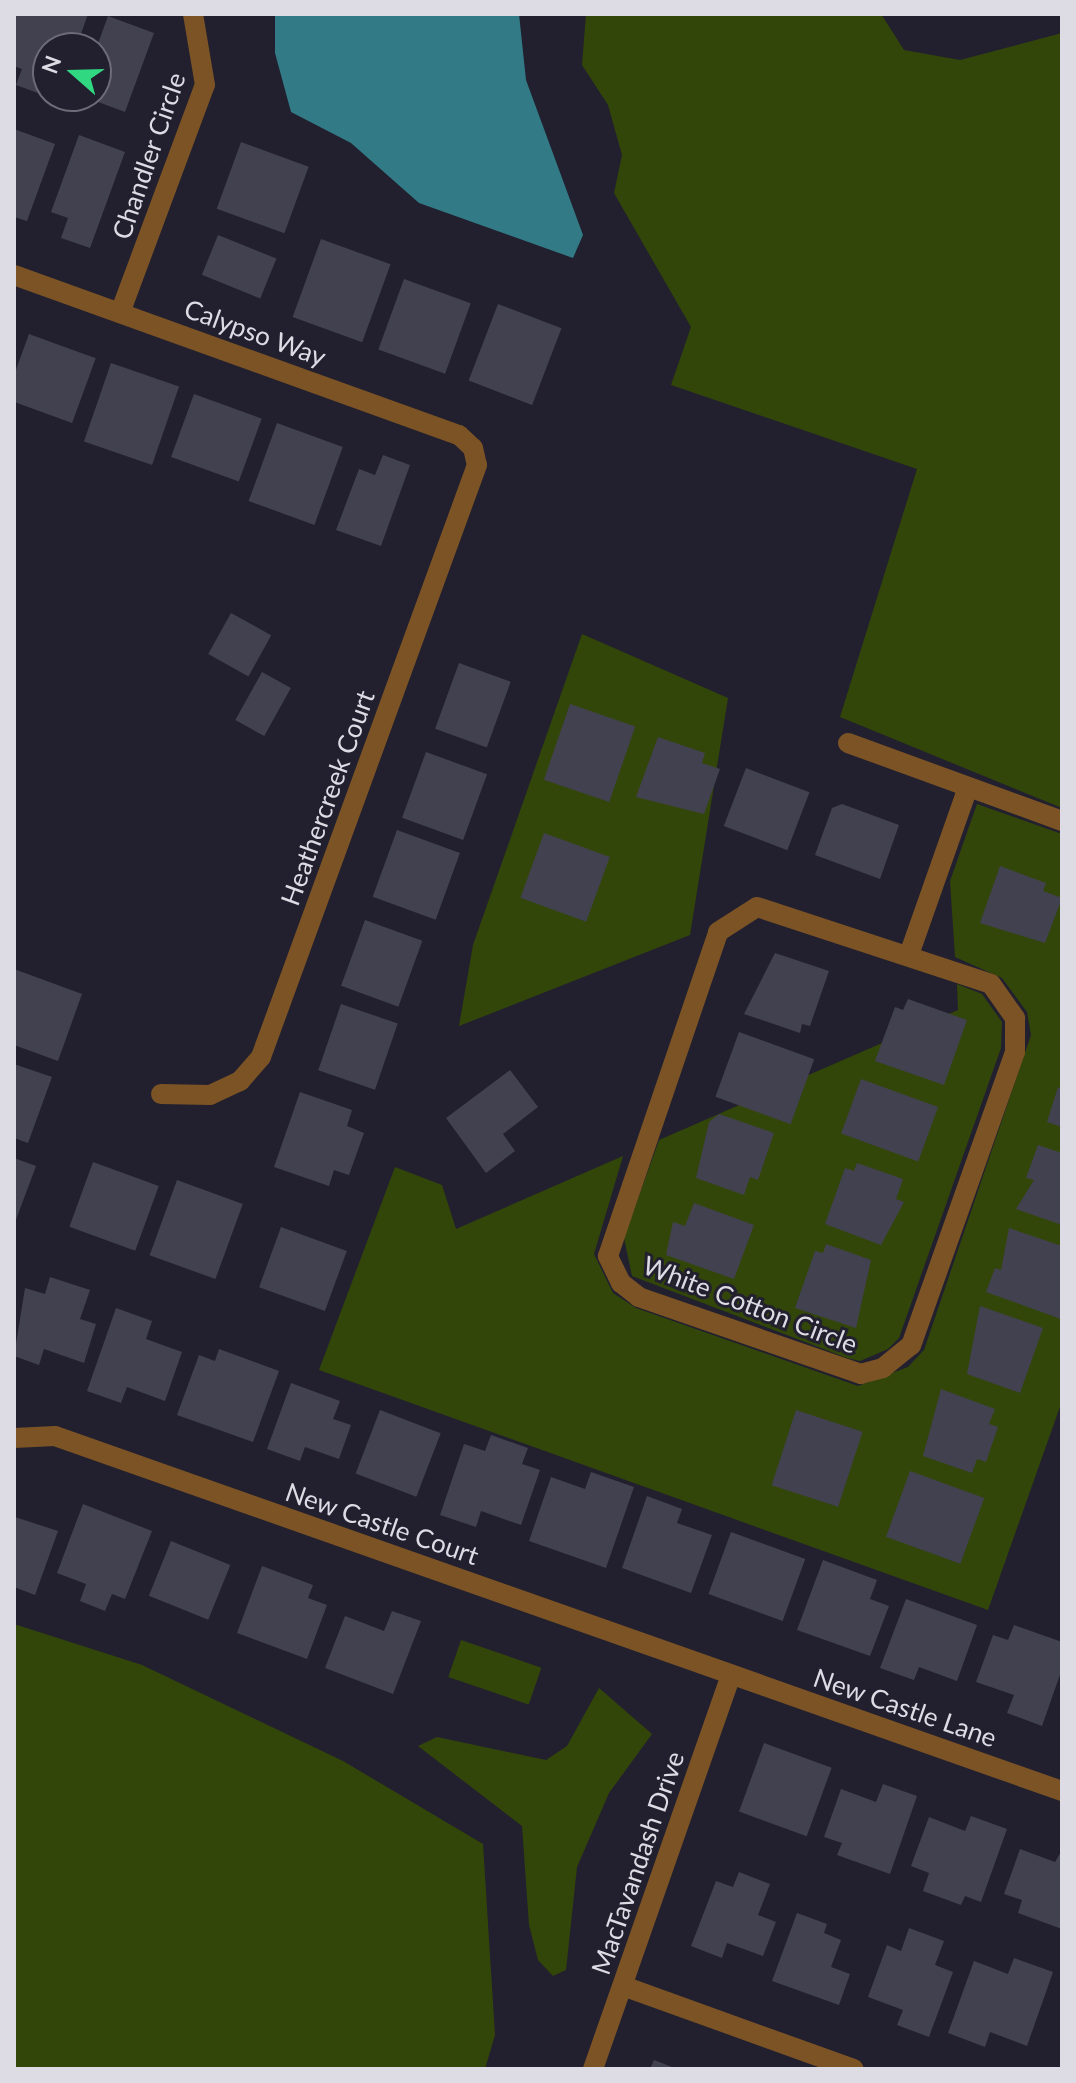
<!DOCTYPE html>
<html>
<head>
<meta charset="utf-8">
<style>
	body { margin:0 }
	#map { position:relative; width:1076px; height:2083px; overflow:hidden; background:#22202e; font-family:Lato,sans-serif }
	div>[style] { position:absolute }
	.green>* { inset:0; background:#33460a; transform-origin:0 0 }
	.water>* { inset:0; background:#327a85 }
	.building>* { inset:0; background:#424150; transform-origin:0 0 }
	.minor>* { height:20px; margin:-10px; padding:0 10px; transform-origin:10px; border-radius:10px; background:#7b5325 }
	span { translate:-50% -50%; white-space:nowrap; text-align:center; line-height:1.15; -webkit-text-stroke:6px #22202e; paint-order:stroke }
	.street-label { font-size:26px; color:#dddce5 }
	.frame { position:absolute; inset:0; border:16px solid #dddce5; pointer-events:none }
	.north { position:absolute; left:32px; top:32px; width:80px; height:80px; box-sizing:border-box; background:#22202e; border:2px solid #6d6b77; border-radius:50%; rotate:290deg; font-size:22px; font-weight:700; line-height:32px; text-align:center; color:#dddce5 }
	.north::after { content:''; display:block; margin:auto; width:28px; height:36px; background:#31d882; clip-path:polygon(50% 0,100% 100%,50% 72%,0 100%) }
</style>
</head>
<body>
<div id="map">
	<div class="green">
		<i style="clip-path:polygon(586px 14px,881px 14px,904px 50px,960px 60px,1062px 33px,1062px 808px,840px 717px,917px 469px,671px 385px,691px 327px,614px 193px,622px 155px,608px 105px,582px 65px)"></i>
		<i style="clip-path:polygon(582px 634px,728px 698px,690px 935px,459px 1026px,473px 945px)"></i>
		<i style="clip-path:polygon(977px 804px,1062px 834px,1062px 1401px,988px 1610px,319px 1370px,395px 1167px,442px 1185px,456px 1229px,623px 1156px,594px 1254px,613px 1293px,636px 1308px,858px 1386px,908px 1367px,924px 1350px,1031px 1035px,1027px 1012px,1002px 978px,955px 957px,950px 881px)"></i>
		<i style="clip-path:polygon(957px 984px,982px 994px,1002px 1022px,1001px 1048px,899px 1338px,888px 1349px,860px 1361px,847px 1358px,632px 1276px,624px 1238px,659px 1140px,958px 1010px)"></i>
		<i style="clip-path:polygon(14px 1624px,142px 1665px,343px 1761px,483px 1844px,495px 2035px,485px 2069px,14px 2069px)"></i>
		<i style="left:461px;top:1640px;width:85px;height:39px;rotate:19deg"></i>
		<i style="clip-path:polygon(599px 1688px,652px 1734px,609px 1793px,577px 1867px,566px 1970px,553px 1976px,538px 1960px,529px 1925px,522px 1826px,418px 1746px,437px 1737px,546px 1760px,567px 1746px)"></i>
	</div>
	<div class="water">
		<i style="clip-path:polygon(275px 14px,519px 14px,526px 80px,583px 235px,573px 258px,419px 203px,351px 143px,291px 112px,275px 53px)"></i>
	</div>
	<div class="building">
		<i style="clip-path:polygon(14px 14px,88px 14px,76px 48px,48px 48px,48px 96px,57px 100px,16px 85px,22px 69px,14px 66px)"></i>
		<i style="clip-path:polygon(108px 16px,154px 33px,125px 112px,82px 96px,96px 96px,96px 49px)"></i>
		<i style="clip-path:polygon(14px 129px,55px 144px,27px 221px,14px 217px)"></i>
		<i style="clip-path:polygon(79px 135px,125px 152px,90px 248px,61px 238px,68px 218px,51px 212px)"></i>
		<i style="left:241px;top:142px;width:72px;height:71px;rotate:20deg"></i>
		<i style="left:218px;top:235px;width:63px;height:43px;rotate:22deg"></i>
		<i style="left:321px;top:239px;width:74px;height:83px;rotate:20deg"></i>
		<i style="left:404px;top:279px;width:71px;height:75px;rotate:20deg"></i>
		<i style="left:498px;top:304px;width:68px;height:82px;rotate:21deg"></i>
		<i style="left:29px;top:334px;width:71px;height:69px;rotate:20deg"></i>
		<i style="left:111px;top:363px;width:72px;height:83px;rotate:19deg"></i>
		<i style="left:194px;top:394px;width:72px;height:67px;rotate:20deg"></i>
		<i style="left:277px;top:423px;width:70px;height:83px;rotate:20deg"></i>
		<i style="clip-path:polygon(383px 455px,410px 465px,381px 546px,336px 530px,359px 469px,375px 475px)"></i>
		<i style="left:231px;top:613px;width:46px;height:47px;rotate:29deg"></i>
		<i style="left:459px;top:663px;width:55px;height:70px;rotate:20deg"></i>
		<i style="left:262px;top:672px;width:33px;height:55px;rotate:29deg"></i>
		<i style="left:570px;top:704px;width:69px;height:80px;rotate:19deg"></i>
		<i style="clip-path:polygon(658px 737px,705px 753px,702px 763px,720px 769px,704px 814px,636px 797px)"></i>
		<i style="left:426px;top:752px;width:65px;height:70px;rotate:20deg"></i>
		<i style="left:746px;top:768px;width:68px;height:62px;rotate:21deg"></i>
		<i style="clip-path:polygon(842px 804px,899px 825px,880px 879px,815px 855px,832px 808px)"></i>
		<i style="left:397px;top:830px;width:67px;height:71px;rotate:20deg"></i>
		<i style="left:544px;top:833px;width:70px;height:69px;rotate:20deg"></i>
		<i style="clip-path:polygon(1000px 866px,1046px 883px,1043px 891px,1062px 898px,1045px 943px,980px 923px)"></i>
		<i style="left:365px;top:920px;width:61px;height:70px;rotate:20deg"></i>
		<i style="clip-path:polygon(775px 953px,829px 971px,810px 1026px,802px 1024px,800px 1033px,744px 1014px)"></i>
		<i style="clip-path:polygon(14px 969px,82px 994px,58px 1061px,14px 1045px)"></i>
		<i style="clip-path:polygon(908px 999px,967px 1020px,944px 1085px,875px 1061px,895px 1007px,903px 1010px)"></i>
		<i style="left:341px;top:1004px;width:60px;height:70px;rotate:19deg"></i>
		<i style="left:739px;top:1032px;width:80px;height:69px;rotate:20deg"></i>
		<i style="clip-path:polygon(14px 1064px,52px 1077px,28px 1143px,14px 1138px)"></i>
		<i style="clip-path:polygon(510px 1070px,538px 1107px,503px 1134px,515px 1151px,486px 1173px,446px 1118px)"></i>
		<i style="left:861px;top:1079px;width:82px;height:58px;rotate:20deg"></i>
		<i style="clip-path:polygon(1058px 1087px,1062px 1089px,1062px 1127px,1047px 1122px)"></i>
		<i style="clip-path:polygon(300px 1092px,352px 1110px,347px 1126px,364px 1133px,349px 1175px,334px 1170px,329px 1186px,274px 1167px)"></i>
		<i style="clip-path:polygon(719px 1114px,774px 1133px,758px 1180px,750px 1177px,744px 1195px,696px 1178px,709px 1122px)"></i>
		<i style="clip-path:polygon(1038px 1145px,1062px 1153px,1062px 1225px,1016px 1209px,1034px 1180px,1026px 1178px)"></i>
		<i style="clip-path:polygon(14px 1158px,36px 1166px,14px 1225px)"></i>
		<i style="left:93px;top:1162px;width:70px;height:69px;rotate:20deg"></i>
		<i style="clip-path:polygon(857px 1163px,903px 1179px,896px 1199px,904px 1202px,881px 1245px,825px 1224px,845px 1168px,854px 1171px)"></i>
		<i style="left:177px;top:1180px;width:70px;height:80px;rotate:20deg"></i>
		<i style="clip-path:polygon(694px 1203px,754px 1225px,734px 1279px,666px 1255px,673px 1222px,685px 1226px)"></i>
		<i style="left:281px;top:1227px;width:70px;height:64px;rotate:20deg"></i>
		<i style="clip-path:polygon(1009px 1228px,1062px 1246px,1061px 1319px,986px 1292px,995px 1268px,1001px 1270px)"></i>
		<i style="clip-path:polygon(826px 1244px,871px 1260px,856px 1328px,795px 1308px,815px 1251px,823px 1253px)"></i>
		<i style="clip-path:polygon(50px 1277px,90px 1290px,80px 1319px,96px 1324px,84px 1363px,44px 1349px,39px 1365px,14px 1356px,25px 1288px,45px 1294px)"></i>
		<i style="clip-path:polygon(980px 1306px,1043px 1328px,1020px 1393px,967px 1374px)"></i>
		<i style="clip-path:polygon(116px 1308px,152px 1321px,146px 1339px,182px 1352px,165px 1401px,127px 1387px,121px 1403px,87px 1391px)"></i>
		<i style="clip-path:polygon(219px 1349px,279px 1371px,253px 1442px,177px 1415px,199px 1355px,215px 1361px)"></i>
		<i style="clip-path:polygon(291px 1383px,340px 1401px,333px 1419px,351px 1425px,339px 1459px,305px 1447px,300px 1461px,267px 1449px)"></i>
		<i style="clip-path:polygon(941px 1389px,995px 1409px,989px 1424px,998px 1427px,986px 1462px,977px 1459px,972px 1473px,923px 1456px)"></i>
		<i style="left:380px;top:1410px;width:65px;height:68px;rotate:21deg"></i>
		<i style="left:796px;top:1410px;width:70px;height:79px;rotate:18deg"></i>
		<i style="clip-path:polygon(491px 1435px,528px 1448px,522px 1464px,540px 1470px,521px 1525px,481px 1511px,476px 1527px,440px 1515px,464px 1444px,485px 1451px)"></i>
		<i style="left:910px;top:1471px;width:79px;height:70px;rotate:20deg"></i>
		<i style="clip-path:polygon(591px 1472px,634px 1487px,606px 1568px,529px 1541px,551px 1477px,585px 1489px)"></i>
		<i style="clip-path:polygon(647px 1496px,682px 1509px,677px 1523px,712px 1535px,691px 1593px,622px 1568px)"></i>
		<i style="clip-path:polygon(83px 1504px,152px 1531px,125px 1599px,112px 1594px,105px 1611px,80px 1601px,86px 1584px,57px 1573px)"></i>
		<i style="clip-path:polygon(15px 1517px,58px 1531px,35px 1595px,14px 1587px)"></i>
		<i style="left:731px;top:1532px;width:79px;height:66px;rotate:20deg"></i>
		<i style="left:171px;top:1541px;width:64px;height:59px;rotate:22deg"></i>
		<i style="clip-path:polygon(823px 1560px,877px 1580px,870px 1599px,889px 1606px,870px 1656px,797px 1630px)"></i>
		<i style="clip-path:polygon(262px 1566px,313px 1585px,308px 1598px,327px 1605px,307px 1659px,237px 1633px)"></i>
		<i style="clip-path:polygon(906px 1599px,977px 1625px,957px 1681px,919px 1667px,914px 1680px,880px 1668px)"></i>
		<i style="clip-path:polygon(392px 1611px,421px 1621px,393px 1694px,325px 1668px,345px 1616px,384px 1631px)"></i>
		<i style="clip-path:polygon(1014px 1625px,1062px 1642px,1062px 1669px,1042px 1726px,1007px 1713px,1014px 1695px,976px 1682px,993px 1635px,1008px 1640px)"></i>
		<i style="left:764px;top:1743px;width:72px;height:73px;rotate:20deg"></i>
		<i style="clip-path:polygon(883px 1784px,917px 1796px,890px 1874px,837px 1855px,842px 1843px,824px 1837px,841px 1789px,876px 1802px)"></i>
		<i style="clip-path:polygon(971px 1816px,1007px 1829px,981px 1902px,965px 1896px,961px 1905px,923px 1891px,929px 1873px,911px 1866px,929px 1817px,965px 1831px)"></i>
		<i style="clip-path:polygon(1020px 1849px,1055px 1862px,1062px 1850px,1062px 1929px,1018px 1913px,1022px 1900px,1004px 1894px)"></i>
		<i style="clip-path:polygon(739px 1872px,770px 1884px,758px 1915px,776px 1922px,763px 1956px,727px 1943px,722px 1958px,691px 1946px,716px 1881px,733px 1887px)"></i>
		<i style="clip-path:polygon(797px 1913px,827px 1924px,824px 1933px,841px 1940px,831px 1967px,850px 1974px,839px 2005px,772px 1981px)"></i>
		<i style="clip-path:polygon(909px 1928px,944px 1941px,935px 1965px,953px 1972px,929px 2037px,897px 2025px,903px 2010px,868px 1997px,887px 1945px,901px 1951px)"></i>
		<i style="clip-path:polygon(1014px 1958px,1053px 1972px,1027px 2046px,990px 2032px,985px 2047px,948px 2033px,974px 1961px,1008px 1974px)"></i>
		<i style="clip-path:polygon(654px 2060px,677px 2069px,650px 2069px)"></i>
	</div>
	<div class="minor">
		<i style="left:14px;top:275px;width:473px;rotate:19.8deg"></i>
		<i style="left:459px;top:435px;width:19px;rotate:43deg"></i>
		<i style="left:473px;top:448px;width:17px;rotate:77deg"></i>
		<i style="left:477px;top:465px;width:630px;rotate:110.05deg"></i>
		<i style="left:261px;top:1057px;width:32px;rotate:131deg"></i>
		<i style="left:240px;top:1081px;width:33px;rotate:155deg"></i>
		<i style="left:210px;top:1095px;width:49px;rotate:-178.8deg"></i>
		<i style="left:120px;top:313px;width:243px;rotate:-69.6deg"></i>
		<i style="left:205px;top:85px;width:72px;rotate:-99.6deg"></i>
		<i style="left:848px;top:743px;width:228px;rotate:20deg"></i>
		<i style="left:757px;top:907px;width:246px;rotate:18.2deg"></i>
		<i style="left:991px;top:984px;width:42px;rotate:54.8deg"></i>
		<i style="left:1015px;top:1018px;width:34px;rotate:90deg"></i>
		<i style="left:1015px;top:1052px;width:311px;rotate:109.5deg"></i>
		<i style="left:911px;top:1345px;width:36px;rotate:141deg"></i>
		<i style="left:883px;top:1368px;width:23px;rotate:165deg"></i>
		<i style="left:861px;top:1374px;width:235px;rotate:-160.9deg"></i>
		<i style="left:639px;top:1297px;width:23px;rotate:-142deg"></i>
		<i style="left:621px;top:1283px;width:30px;rotate:-116deg"></i>
		<i style="left:608px;top:1256px;width:342px;rotate:-71.2deg"></i>
		<i style="left:718px;top:932px;width:46px;rotate:-32.7deg"></i>
		<i style="left:910px;top:952px;width:175px;rotate:-70.6deg"></i>
		<i style="left:14px;top:1438px;width:41px;rotate:-2.8deg"></i>
		<i style="left:55px;top:1436px;width:1068px;rotate:19.42deg"></i>
		<i style="left:623px;top:1986px;width:245px;rotate:19.8deg"></i>
		<i style="left:593px;top:2069px;width:418px;rotate:-70.7deg"></i>
	</div>
	<div class="street-label">
		<span style="left:149px;top:156px;rotate:-71deg">Chandler Circle</span>
		<span style="left:255px;top:333px;rotate:20deg">Calypso Way</span>
		<span style="left:328px;top:798px;rotate:-70deg">Heathercreek Court</span>
		<span style="left:750px;top:1305px;rotate:21deg">White Cotton Circle</span>
		<span style="left:382px;top:1524px;rotate:19deg">New Castle Court</span>
		<span style="left:905px;top:1708px;rotate:19deg">New Castle Lane</span>
		<span style="left:638px;top:1863px;rotate:-71deg">MacTavandash Drive</span>
	</div>
	<div class="frame"></div>
	<div class="north">N</div>
</div>
</body>
</html>
